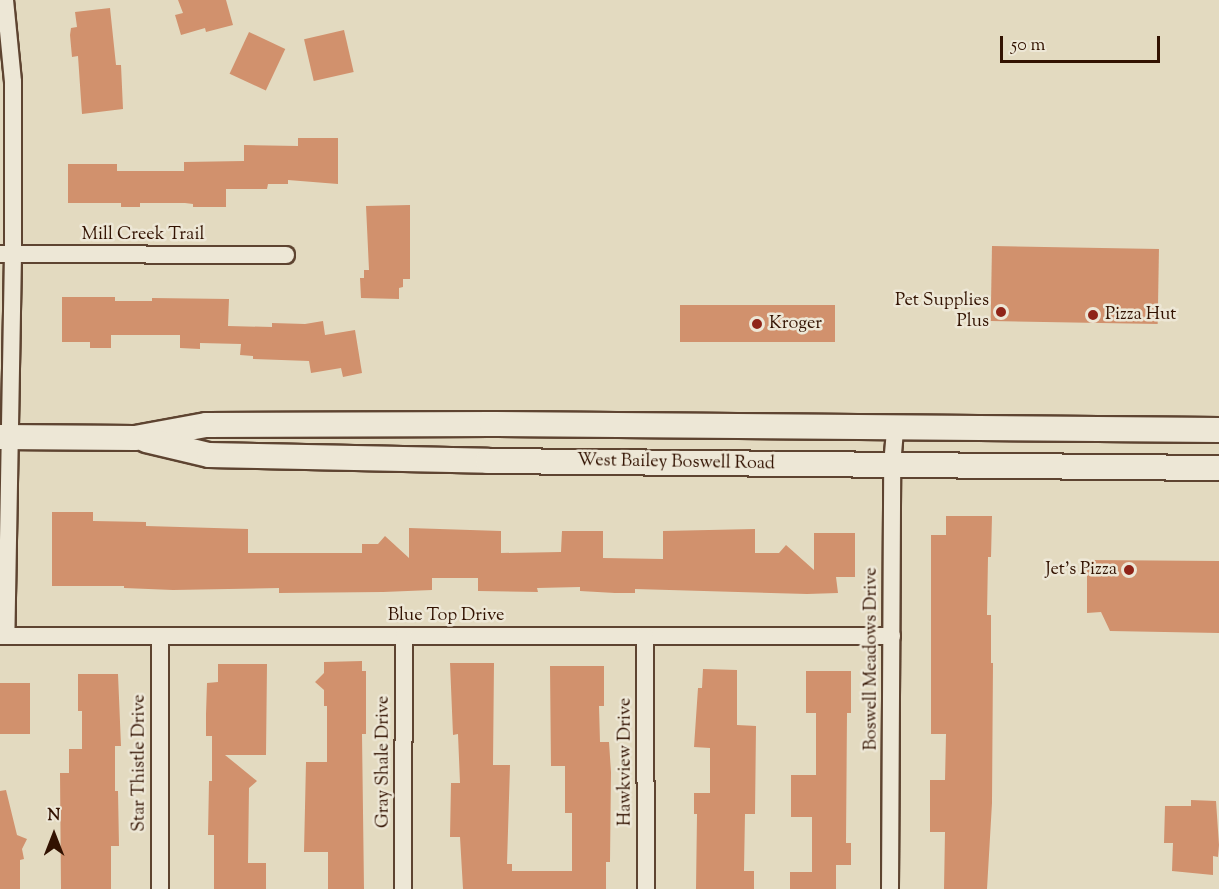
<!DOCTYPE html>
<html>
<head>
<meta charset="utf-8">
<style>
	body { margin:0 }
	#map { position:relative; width:1219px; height:889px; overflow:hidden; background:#e3dac0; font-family:"Sorts Mill Goudy",serif }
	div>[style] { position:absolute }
	.building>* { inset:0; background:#d1916d; transform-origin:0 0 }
	.roads { filter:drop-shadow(2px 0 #5e4431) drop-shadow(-2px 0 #5e4431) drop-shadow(0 2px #5e4431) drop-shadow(0 -2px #5e4431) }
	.street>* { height:16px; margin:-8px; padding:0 8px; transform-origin:8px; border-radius:8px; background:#ede7d6 }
	.secondary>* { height:24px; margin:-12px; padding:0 12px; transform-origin:12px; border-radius:12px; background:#ede7d6 }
	.dots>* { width:16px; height:16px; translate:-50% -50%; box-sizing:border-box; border:3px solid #ede7d6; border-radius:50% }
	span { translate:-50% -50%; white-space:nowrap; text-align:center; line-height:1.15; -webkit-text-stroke:5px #ede7d6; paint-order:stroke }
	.street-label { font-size:18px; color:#321201 }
	.poi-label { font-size:18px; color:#321201 }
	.right { translate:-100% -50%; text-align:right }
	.left { translate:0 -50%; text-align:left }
	.north { position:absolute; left:24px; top:805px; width:60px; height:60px; -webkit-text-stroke:4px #ede7d6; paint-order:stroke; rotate:0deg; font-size:16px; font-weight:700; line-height:24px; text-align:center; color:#321201 }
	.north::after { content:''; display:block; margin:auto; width:21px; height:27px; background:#321201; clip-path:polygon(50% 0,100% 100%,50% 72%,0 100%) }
	.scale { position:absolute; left:1000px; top:36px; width:160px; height:27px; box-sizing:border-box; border:3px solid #321201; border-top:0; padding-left:8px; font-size:18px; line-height:21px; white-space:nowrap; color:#321201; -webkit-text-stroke:4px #ede7d6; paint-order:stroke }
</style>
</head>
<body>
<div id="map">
	<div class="building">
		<i style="clip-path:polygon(178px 0,226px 0,233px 25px,206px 32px,205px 28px,181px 35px,175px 15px,183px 13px)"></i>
		<i style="clip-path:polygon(110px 8px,116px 65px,121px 65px,123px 109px,82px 114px,78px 56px,72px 57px,70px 35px,71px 28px,77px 27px,75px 12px)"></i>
		<i style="left:344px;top:30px;width:43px;height:41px;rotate:77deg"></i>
		<i style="left:249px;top:32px;width:40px;height:46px;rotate:25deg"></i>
		<i style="clip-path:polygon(298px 138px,338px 138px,338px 184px,288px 180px,288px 184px,268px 184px,267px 189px,226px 189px,226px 207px,193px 207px,193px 204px,185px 203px,140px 203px,140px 207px,121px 207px,121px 203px,68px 203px,68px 164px,117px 164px,117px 171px,184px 171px,184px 162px,244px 161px,244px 145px,298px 146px)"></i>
		<i style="clip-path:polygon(410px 205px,410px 279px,403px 279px,403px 287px,399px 288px,399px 299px,361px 298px,360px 278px,364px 278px,364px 270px,369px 270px,366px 206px)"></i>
		<i style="left:992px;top:246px;width:167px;height:75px;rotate:1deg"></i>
		<i style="clip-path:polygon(62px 297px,115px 297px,115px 301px,152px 301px,152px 298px,229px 299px,228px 326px,272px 327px,272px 323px,305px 324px,323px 321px,325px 335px,355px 330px,362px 373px,343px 377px,341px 368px,311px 373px,309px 361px,253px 359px,253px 356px,240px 355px,241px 344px,200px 343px,200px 349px,180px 348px,180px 335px,111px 335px,111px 348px,90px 348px,90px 342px,62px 342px)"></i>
		<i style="left:680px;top:305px;width:155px;height:37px"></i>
		<i style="clip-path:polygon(52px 512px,93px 512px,93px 521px,146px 522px,146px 526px,248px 529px,248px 553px,362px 553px,362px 544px,378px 544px,385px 536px,409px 558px,409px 528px,501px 531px,501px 553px,561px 552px,562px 531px,603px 531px,603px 558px,663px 559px,663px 531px,755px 529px,755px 553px,779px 553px,786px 545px,814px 570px,814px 533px,855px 533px,855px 577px,836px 577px,838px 593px,807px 594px,635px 589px,635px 593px,615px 593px,580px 591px,580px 587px,537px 588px,538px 592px,478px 591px,478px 578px,432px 578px,432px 590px,383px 592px,279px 593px,279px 588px,173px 590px,124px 588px,124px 586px,52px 586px)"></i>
		<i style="clip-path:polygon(946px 516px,992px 516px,991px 557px,988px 557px,987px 615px,991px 615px,991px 663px,993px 663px,992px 803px,987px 889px,944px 889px,945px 832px,930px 832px,930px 780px,945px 780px,946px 734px,931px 734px,931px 535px,946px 535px)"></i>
		<i style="clip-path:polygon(1087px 560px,1219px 561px,1219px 633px,1110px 631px,1101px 612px,1087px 613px)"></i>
		<i style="clip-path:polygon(362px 661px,362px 671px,366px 671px,366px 734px,362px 734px,364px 889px,328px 889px,328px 852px,304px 852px,306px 762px,327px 762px,327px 706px,324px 706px,324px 690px,315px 682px,324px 673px,324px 662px)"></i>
		<i style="clip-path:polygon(450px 663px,494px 663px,493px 765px,510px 765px,507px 864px,512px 864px,512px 871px,572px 871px,572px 813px,565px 813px,565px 766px,551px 766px,550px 666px,604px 666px,604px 706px,599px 706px,600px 742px,609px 742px,611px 772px,610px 862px,606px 862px,606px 889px,463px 889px,460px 837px,450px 837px,451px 783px,460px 783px,458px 734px,453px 735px)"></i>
		<i style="clip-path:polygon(218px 664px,267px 664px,266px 755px,225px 755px,257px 781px,249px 788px,248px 863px,266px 863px,266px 889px,214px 889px,214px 835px,208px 835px,209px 781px,212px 781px,212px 736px,206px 736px,206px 714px,207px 683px,218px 682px)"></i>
		<i style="clip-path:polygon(703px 669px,737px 670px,737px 725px,756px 726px,755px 814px,745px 814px,744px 871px,754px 871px,754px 889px,696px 889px,697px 814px,694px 814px,694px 793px,710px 793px,710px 748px,694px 747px,698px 688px,702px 688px)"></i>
		<i style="clip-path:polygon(806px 671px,851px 671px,851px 713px,847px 713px,846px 843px,851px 843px,851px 865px,836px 865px,836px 889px,790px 889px,790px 872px,812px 872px,812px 817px,791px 817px,791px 775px,816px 775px,816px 713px,806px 713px)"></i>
		<i style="clip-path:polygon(78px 674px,118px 674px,121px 746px,115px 746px,115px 791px,118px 791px,119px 846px,111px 846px,111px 889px,61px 889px,60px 773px,69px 773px,69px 749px,82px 749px,82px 711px,78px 711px)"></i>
		<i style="left:0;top:683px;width:30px;height:51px"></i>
		<i style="clip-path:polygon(6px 790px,17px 835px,27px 839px,22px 849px,24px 859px,20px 860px,20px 889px,0 889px,0 791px)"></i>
		<i style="clip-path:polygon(1191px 800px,1216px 801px,1219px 845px,1218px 857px,1213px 856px,1213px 875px,1172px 871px,1173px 843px,1164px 843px,1165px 806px,1191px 806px)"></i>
	</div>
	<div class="roads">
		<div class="street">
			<i style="left:5px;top:0;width:82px;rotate:84.4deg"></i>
			<i style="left:13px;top:82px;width:172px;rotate:90deg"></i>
			<i style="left:13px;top:254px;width:382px;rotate:91deg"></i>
			<i style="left:0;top:254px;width:286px;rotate:0.2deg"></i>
			<i style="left:0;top:636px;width:892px"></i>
			<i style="left:645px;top:636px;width:253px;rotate:89.8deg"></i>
			<i style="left:160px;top:889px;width:253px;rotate:-90deg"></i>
			<i style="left:403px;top:889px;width:253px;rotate:-89.8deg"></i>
			<i style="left:890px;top:889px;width:424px;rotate:-89.7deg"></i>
			<i style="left:892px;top:465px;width:36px;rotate:-85deg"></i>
		</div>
		<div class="secondary">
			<i style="left:0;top:437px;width:135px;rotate:0.4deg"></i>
			<i style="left:135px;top:438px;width:72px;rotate:-10.4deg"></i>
			<i style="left:206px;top:425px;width:286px;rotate:-0.2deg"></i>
			<i style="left:492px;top:424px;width:727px;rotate:0.47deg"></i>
			<i style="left:146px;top:440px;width:65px;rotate:13.4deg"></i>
			<i style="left:209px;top:455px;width:279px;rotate:1.2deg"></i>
			<i style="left:488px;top:461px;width:731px;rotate:0.55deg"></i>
		</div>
	</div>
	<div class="dots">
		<i style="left:1001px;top:312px;background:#8f2418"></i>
		<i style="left:1093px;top:315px;background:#8f2418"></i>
		<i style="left:757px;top:324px;background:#8f2418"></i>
		<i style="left:1129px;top:570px;background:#8f2418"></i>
	</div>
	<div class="street-label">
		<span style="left:143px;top:235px">Mill Creek Trail</span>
		<span style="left:676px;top:463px;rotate:1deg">West Bailey Boswell Road</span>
		<span style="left:446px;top:616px">Blue Top Drive</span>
		<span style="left:872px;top:659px;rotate:-90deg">Boswell Meadows Drive</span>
		<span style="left:384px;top:762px;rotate:-90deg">Gray Shale Drive</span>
		<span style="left:626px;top:762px;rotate:-90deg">Hawkview Drive</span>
		<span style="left:140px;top:763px;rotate:-90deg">Star Thistle Drive</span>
	</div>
	<div class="poi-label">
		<span class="right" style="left:989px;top:312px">Pet Supplies<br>Plus</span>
		<span class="left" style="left:1105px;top:315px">Pizza Hut</span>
		<span class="left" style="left:769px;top:324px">Kroger</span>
		<span class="right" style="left:1117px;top:570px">Jet's Pizza</span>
	</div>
	<div class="north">N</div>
	<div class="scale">50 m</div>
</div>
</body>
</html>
